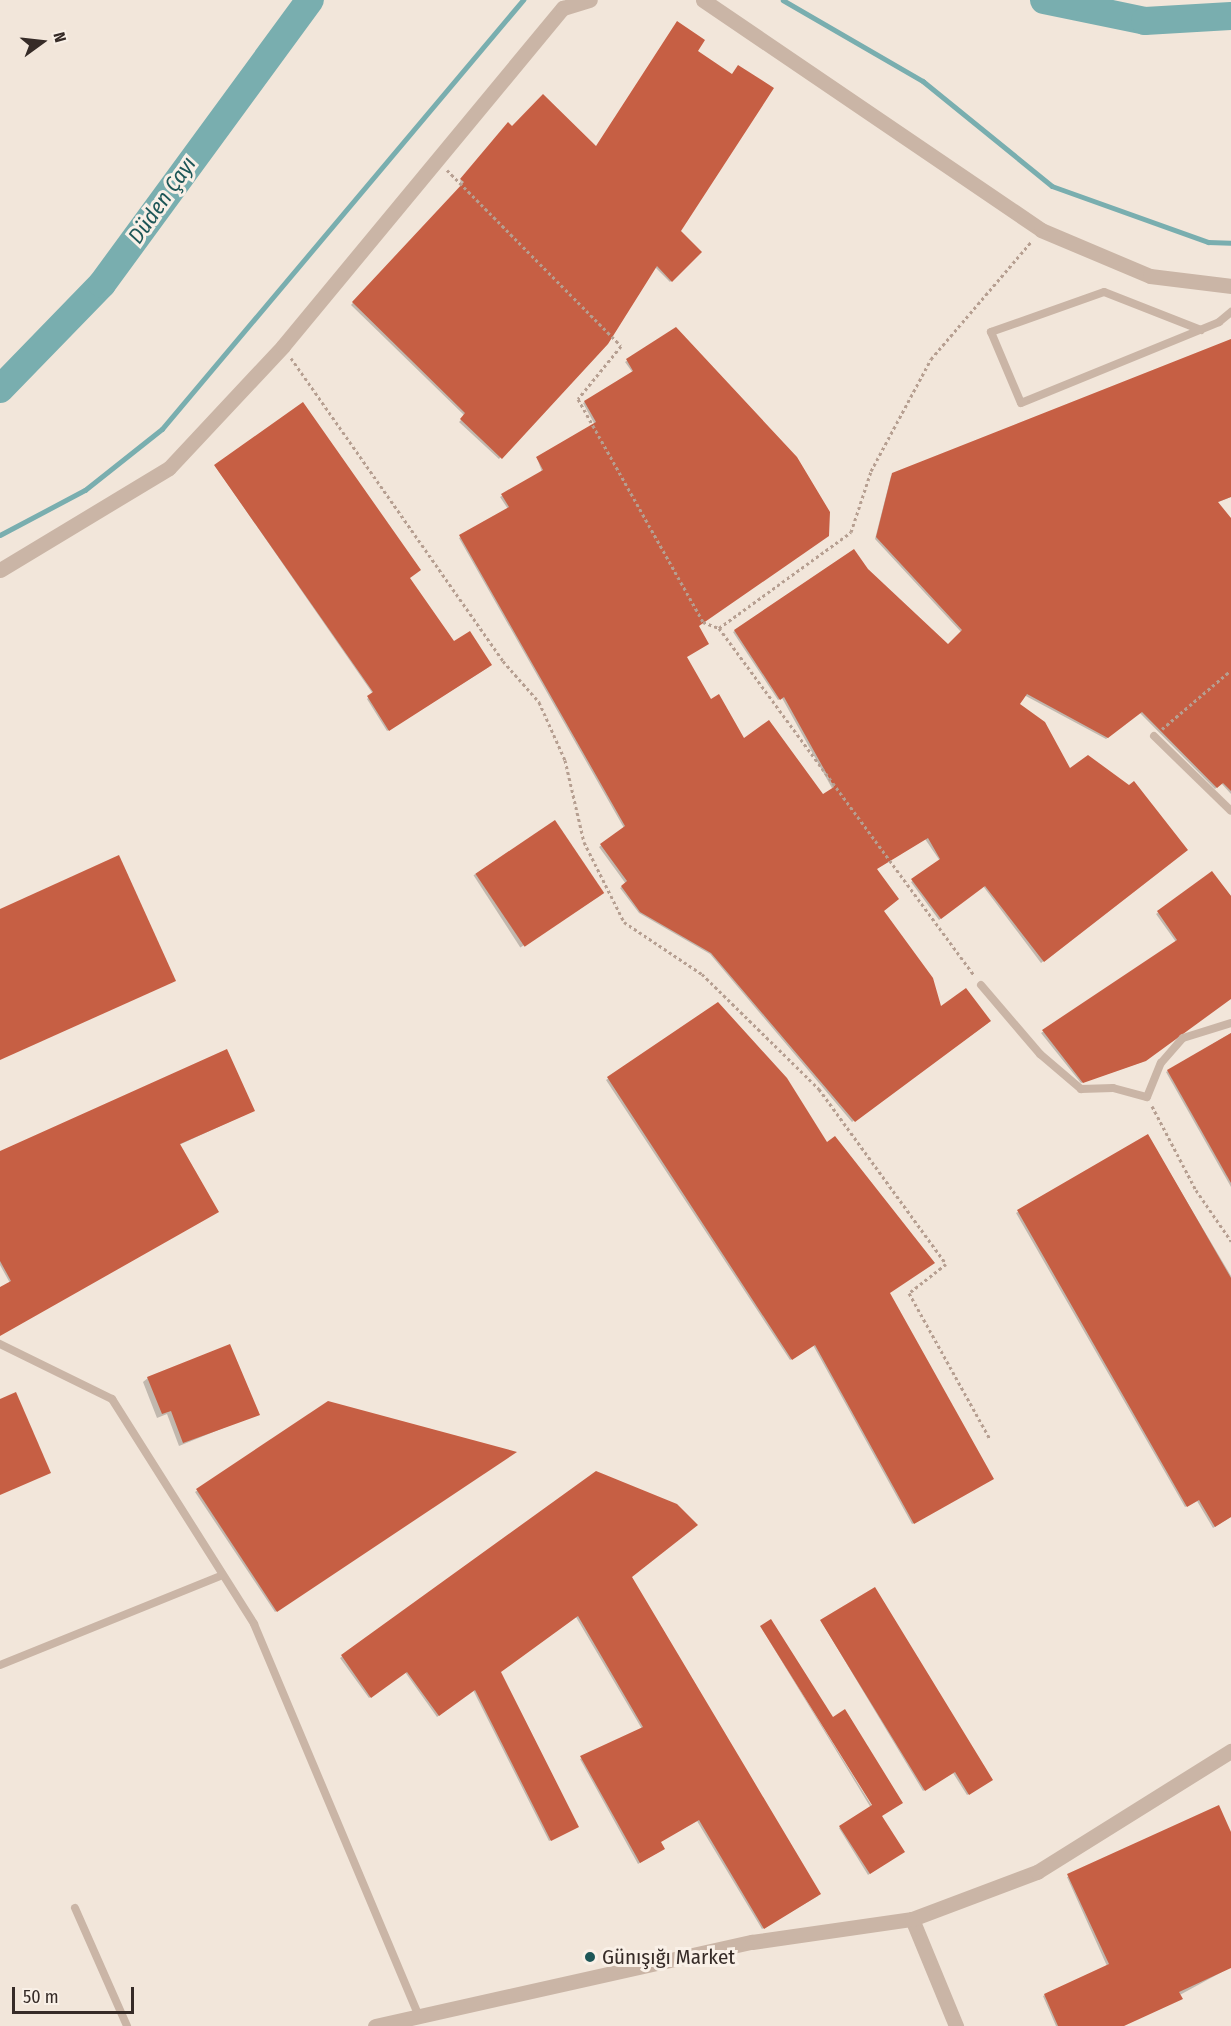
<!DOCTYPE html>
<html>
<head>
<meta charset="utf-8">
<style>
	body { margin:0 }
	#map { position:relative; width:1231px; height:2026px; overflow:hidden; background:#f2e6da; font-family:"Fira Sans Condensed",sans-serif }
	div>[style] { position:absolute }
	.shadow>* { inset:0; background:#0003; transform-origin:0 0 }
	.stream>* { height:4.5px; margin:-2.25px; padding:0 2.25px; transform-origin:2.25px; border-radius:2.25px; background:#79aeaf }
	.river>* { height:28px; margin:-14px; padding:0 14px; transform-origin:14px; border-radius:14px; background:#79aeaf }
	.building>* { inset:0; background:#c65f44; transform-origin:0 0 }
	.path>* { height:3px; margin-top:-1.5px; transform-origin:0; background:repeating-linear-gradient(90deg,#b69f91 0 3px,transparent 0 6px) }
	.service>* { height:8px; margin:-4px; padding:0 4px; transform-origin:4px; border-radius:4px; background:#cab5a6 }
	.minor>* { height:15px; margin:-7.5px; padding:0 7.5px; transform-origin:7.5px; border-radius:7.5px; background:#cab5a6 }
	.tertiary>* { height:15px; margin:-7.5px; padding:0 7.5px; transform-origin:7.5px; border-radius:7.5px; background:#cab5a6 }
	.dots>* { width:16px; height:16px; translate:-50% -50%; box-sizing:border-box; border:3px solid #f9f0e7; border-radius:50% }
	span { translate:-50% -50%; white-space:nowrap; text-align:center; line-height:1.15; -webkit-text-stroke:6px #f9f0e7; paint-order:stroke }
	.poi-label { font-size:21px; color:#362b27 }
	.left { translate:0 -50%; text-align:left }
	.water-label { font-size:22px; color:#1d5657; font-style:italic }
	.north { position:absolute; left:12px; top:12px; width:60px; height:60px; -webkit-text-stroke:4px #f9f0e7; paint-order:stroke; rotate:75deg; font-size:16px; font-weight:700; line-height:24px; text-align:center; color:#362b27 }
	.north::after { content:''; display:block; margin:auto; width:21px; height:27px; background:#362b27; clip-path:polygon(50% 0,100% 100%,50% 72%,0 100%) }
	.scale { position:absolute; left:12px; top:1987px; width:122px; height:27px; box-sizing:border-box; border:3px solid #362b27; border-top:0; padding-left:8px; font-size:18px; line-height:21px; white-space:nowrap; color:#362b27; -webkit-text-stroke:4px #f9f0e7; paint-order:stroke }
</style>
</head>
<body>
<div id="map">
	<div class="shadow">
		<i style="clip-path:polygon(696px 52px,679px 231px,700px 252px,670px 282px,655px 267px,607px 343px,499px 459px,459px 422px,465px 416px,351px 305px,463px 185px,460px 181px,506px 126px,595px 148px)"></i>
		<i style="clip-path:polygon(676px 329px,697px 626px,685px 657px,710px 701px,744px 740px,822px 796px,833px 790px,782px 698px,778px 700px,733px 632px,854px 551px,867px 570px,948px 646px,962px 633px,875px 539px,891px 476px,1231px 341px,1231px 497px,1216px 503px,1231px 523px,1231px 794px,1221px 783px,1215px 789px,1139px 712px,1106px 739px,1024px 695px,1018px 705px,1069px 770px,1186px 850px,1041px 963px,983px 886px,939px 920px,911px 882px,940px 861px,925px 839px,876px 869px,882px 911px,940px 1009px,988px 1023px,852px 1122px,710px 954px,639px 913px,620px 888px,626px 884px,599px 847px,624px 828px,459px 538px,508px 509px,500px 497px,542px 472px,537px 458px,595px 425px,583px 403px,633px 373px,625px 362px)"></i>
		<i style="clip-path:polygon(215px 466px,408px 578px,453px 643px,489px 667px,387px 731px,367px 699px,373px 694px)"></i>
		<i style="left:554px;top:823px;width:86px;height:96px;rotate:57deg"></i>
		<i style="clip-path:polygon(1212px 873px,1231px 896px,1231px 998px,1142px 1062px,1081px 1083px,1041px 1033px,1176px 942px,1156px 914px)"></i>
		<i style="clip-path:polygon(718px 1004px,826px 1145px,889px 1293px,990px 1480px,912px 1524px,813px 1345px,790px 1360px,606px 1080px)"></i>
		<i style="clip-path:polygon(1231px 1033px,1231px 1187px,1166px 1072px)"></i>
		<i style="clip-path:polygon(251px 1112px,179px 1145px,0 1335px,0 1288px,10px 1283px,0 1265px,0 1153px)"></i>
		<i style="clip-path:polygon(1148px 1136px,1231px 1276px,1231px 1517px,1213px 1528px,1197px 1501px,1185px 1507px,1016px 1213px)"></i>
		<i style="clip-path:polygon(148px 1378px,258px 1414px,179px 1446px,167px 1414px,157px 1418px,143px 1382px)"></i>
		<i style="clip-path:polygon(328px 1402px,513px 1453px,275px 1612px,195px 1492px)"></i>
		<i style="clip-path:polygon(597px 1472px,630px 1577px,818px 1896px,762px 1929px,697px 1821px,659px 1842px,662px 1850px,638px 1864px,580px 1759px,642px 1729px,576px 1617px,499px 1672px,575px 1828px,549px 1841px,473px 1690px,437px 1717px,405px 1672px,369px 1698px,340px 1658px)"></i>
		<i style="clip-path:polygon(821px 1621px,990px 1781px,967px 1795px,953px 1773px,923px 1791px)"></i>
		<i style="clip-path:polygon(761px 1627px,901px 1853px,868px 1875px,839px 1828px,871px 1808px)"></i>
		<i style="clip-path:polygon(1231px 1836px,1231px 1967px,1123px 2026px,1056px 2026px,1043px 1996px,1107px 1966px,1067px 1877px)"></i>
	</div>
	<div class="stream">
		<i style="left:783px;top:0;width:162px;rotate:30.1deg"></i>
		<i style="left:923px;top:81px;width:166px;rotate:39.1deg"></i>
		<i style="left:1052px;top:186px;width:166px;rotate:19.7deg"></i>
		<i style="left:1208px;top:242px;width:23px;rotate:2deg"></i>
		<i style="left:0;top:535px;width:96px;rotate:-27.9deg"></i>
		<i style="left:85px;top:490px;width:98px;rotate:-38.4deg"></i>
		<i style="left:162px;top:429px;width:561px;rotate:-49.92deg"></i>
	</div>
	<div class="river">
		<i style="left:1044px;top:0;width:103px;rotate:11.7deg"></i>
		<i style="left:1145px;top:21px;width:86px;rotate:-3.3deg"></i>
		<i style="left:0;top:389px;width:146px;rotate:-45.8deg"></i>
		<i style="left:102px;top:284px;width:352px;rotate:-53.8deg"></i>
	</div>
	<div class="building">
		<i style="clip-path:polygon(677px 21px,705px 40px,698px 51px,732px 74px,738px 65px,774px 88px,681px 231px,702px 252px,672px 282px,657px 266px,608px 344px,502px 459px,460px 419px,465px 413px,352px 302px,464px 182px,460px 179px,508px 122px,512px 126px,543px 94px,596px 146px)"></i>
		<i style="clip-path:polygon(676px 327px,797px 457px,830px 512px,829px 536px,699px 626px,709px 644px,687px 657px,711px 699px,719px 694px,744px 738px,769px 720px,823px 794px,834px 787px,784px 697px,780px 700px,734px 630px,854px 549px,868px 569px,948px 644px,962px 630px,876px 537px,892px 473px,1231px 339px,1231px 497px,1218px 502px,1231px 518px,1231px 791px,1223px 783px,1217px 788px,1142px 712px,1108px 738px,1027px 694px,1020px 704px,1045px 722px,1070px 768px,1088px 755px,1129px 785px,1134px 781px,1188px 850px,1044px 962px,985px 886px,941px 919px,911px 879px,940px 859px,928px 838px,877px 869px,899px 899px,884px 911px,933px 978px,941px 1006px,966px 988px,991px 1021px,855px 1122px,711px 953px,640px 912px,621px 886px,627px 881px,600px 844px,625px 826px,459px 535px,509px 507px,501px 494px,543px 470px,536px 457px,596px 422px,584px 401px,633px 371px,626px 359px)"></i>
		<i style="clip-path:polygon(303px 402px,421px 570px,410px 578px,454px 641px,470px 631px,492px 665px,389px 731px,367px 696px,373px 692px,214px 465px)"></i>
		<i style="left:555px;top:820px;width:88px;height:96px;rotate:56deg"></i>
		<i style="clip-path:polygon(119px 855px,176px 981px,0 1060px,0 909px)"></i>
		<i style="clip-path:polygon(1212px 871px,1231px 896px,1231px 999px,1146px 1061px,1083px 1083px,1042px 1030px,1177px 940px,1157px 911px)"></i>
		<i style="clip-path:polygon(718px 1002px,787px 1078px,827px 1142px,835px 1136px,935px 1263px,890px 1293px,994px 1479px,914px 1524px,815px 1345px,792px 1360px,607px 1077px)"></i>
		<i style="clip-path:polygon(1231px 1033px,1231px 1183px,1167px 1070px)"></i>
		<i style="clip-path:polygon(227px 1049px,255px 1111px,180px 1144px,219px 1212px,0 1336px,0 1287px,11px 1281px,0 1261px,0 1151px)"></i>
		<i style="clip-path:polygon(1148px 1134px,1231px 1278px,1231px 1517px,1215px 1527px,1199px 1500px,1187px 1507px,1017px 1210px)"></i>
		<i style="clip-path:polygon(230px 1344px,260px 1415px,183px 1443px,171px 1411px,162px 1414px,147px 1377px)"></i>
		<i style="clip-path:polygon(16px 1392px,51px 1473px,0 1495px,0 1399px)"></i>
		<i style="clip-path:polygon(328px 1401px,517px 1452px,277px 1612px,196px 1489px)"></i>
		<i style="clip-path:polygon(596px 1471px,677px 1504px,698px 1525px,632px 1577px,821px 1894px,764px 1929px,699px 1820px,661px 1842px,665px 1849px,640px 1863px,580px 1756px,643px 1727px,578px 1616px,501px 1672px,579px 1827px,551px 1841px,475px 1690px,439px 1716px,407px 1672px,371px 1698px,341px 1655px)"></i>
		<i style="clip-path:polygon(875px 1587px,993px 1780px,969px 1795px,955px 1772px,925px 1791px,820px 1620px)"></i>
		<i style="clip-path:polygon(771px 1619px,833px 1717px,845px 1709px,903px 1803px,882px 1816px,905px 1852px,870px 1874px,839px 1826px,872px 1805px,760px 1626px)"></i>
		<i style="clip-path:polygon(1219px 1805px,1231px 1832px,1231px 1968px,1179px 1992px,1183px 1999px,1124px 2026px,1058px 2026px,1044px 1994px,1109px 1964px,1067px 1874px)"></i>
	</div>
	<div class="path">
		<i style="left:447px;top:170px;width:247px;rotate:45.3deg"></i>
		<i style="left:621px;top:346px;width:68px;rotate:129.1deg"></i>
		<i style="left:578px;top:399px;width:256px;rotate:60.7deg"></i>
		<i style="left:703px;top:622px;width:17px;rotate:21deg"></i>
		<i style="left:719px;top:628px;width:431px;rotate:53.7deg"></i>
		<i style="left:291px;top:358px;width:370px;rotate:55deg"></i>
		<i style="left:503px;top:661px;width:55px;rotate:48.7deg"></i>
		<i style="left:539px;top:702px;width:64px;rotate:65.9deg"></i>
		<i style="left:565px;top:760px;width:84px;rotate:77deg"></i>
		<i style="left:584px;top:842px;width:89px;rotate:63.4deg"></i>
		<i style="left:624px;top:922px;width:94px;rotate:33.7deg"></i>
		<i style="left:702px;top:974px;width:164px;rotate:44.5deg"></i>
		<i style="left:819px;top:1089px;width:216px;rotate:54deg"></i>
		<i style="left:946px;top:1264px;width:47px;rotate:141.9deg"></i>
		<i style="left:909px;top:1293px;width:167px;rotate:61deg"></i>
		<i style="left:719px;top:628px;width:163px;rotate:-36deg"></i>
		<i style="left:851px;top:532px;width:64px;rotate:-71.8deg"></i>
		<i style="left:871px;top:471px;width:127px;rotate:-61.8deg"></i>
		<i style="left:931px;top:359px;width:154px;rotate:-49.5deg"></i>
		<i style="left:1162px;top:729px;width:88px;rotate:-40.4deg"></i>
		<i style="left:1152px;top:1106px;width:95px;rotate:62.4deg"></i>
		<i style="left:1196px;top:1190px;width:62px;rotate:55.5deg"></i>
	</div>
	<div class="service">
		<i style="left:1201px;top:330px;width:104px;rotate:-158.6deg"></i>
		<i style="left:1104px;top:292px;width:120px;rotate:160.5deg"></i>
		<i style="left:991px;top:332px;width:77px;rotate:67.1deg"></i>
		<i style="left:1021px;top:403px;width:214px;rotate:-22.2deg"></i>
		<i style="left:1219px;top:322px;width:16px;rotate:-40deg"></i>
		<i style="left:1154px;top:736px;width:107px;rotate:44.2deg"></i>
		<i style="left:981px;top:985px;width:91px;rotate:49.5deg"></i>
		<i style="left:1040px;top:1054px;width:54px;rotate:40.5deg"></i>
		<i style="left:1081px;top:1089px;width:32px;rotate:-2deg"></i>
		<i style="left:1113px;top:1088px;width:35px;rotate:15deg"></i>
		<i style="left:1147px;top:1097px;width:37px;rotate:-68deg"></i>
		<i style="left:1161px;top:1063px;width:33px;rotate:-49deg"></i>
		<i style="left:1183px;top:1038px;width:50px;rotate:-17.4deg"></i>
		<i style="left:0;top:1344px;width:125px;rotate:26.2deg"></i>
		<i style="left:112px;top:1399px;width:266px;rotate:57.7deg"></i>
		<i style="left:254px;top:1624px;width:424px;rotate:67.2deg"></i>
		<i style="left:0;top:1665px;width:240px;rotate:-22deg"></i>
		<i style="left:75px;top:1908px;width:129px;rotate:66.2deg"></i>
	</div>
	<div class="minor">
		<i style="left:703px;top:0;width:409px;rotate:34.2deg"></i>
		<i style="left:1041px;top:230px;width:118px;rotate:22.9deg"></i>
		<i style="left:1150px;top:276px;width:82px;rotate:7deg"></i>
		<i style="left:0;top:570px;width:197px;rotate:-31.1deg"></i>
		<i style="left:169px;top:468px;width:167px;rotate:-46.9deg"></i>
		<i style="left:283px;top:346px;width:439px;rotate:-50.4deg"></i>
		<i style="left:563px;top:8px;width:28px;rotate:-17deg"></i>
		<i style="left:912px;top:1919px;width:116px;rotate:67.6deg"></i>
	</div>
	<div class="tertiary">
		<i style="left:375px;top:2026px;width:386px;rotate:-12.6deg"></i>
		<i style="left:752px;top:1942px;width:162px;rotate:-8.2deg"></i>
		<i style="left:912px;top:1919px;width:134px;rotate:-20.6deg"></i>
		<i style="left:1037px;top:1872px;width:229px;rotate:-32deg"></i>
	</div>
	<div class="dots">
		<i style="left:590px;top:1957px;background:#1d5657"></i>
	</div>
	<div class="poi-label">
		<span class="left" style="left:602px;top:1957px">Günışığı Market</span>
	</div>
	<div class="water-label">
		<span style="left:162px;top:200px;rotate:-55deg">Düden Çayı</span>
	</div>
	<div class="north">N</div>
	<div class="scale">50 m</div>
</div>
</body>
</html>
